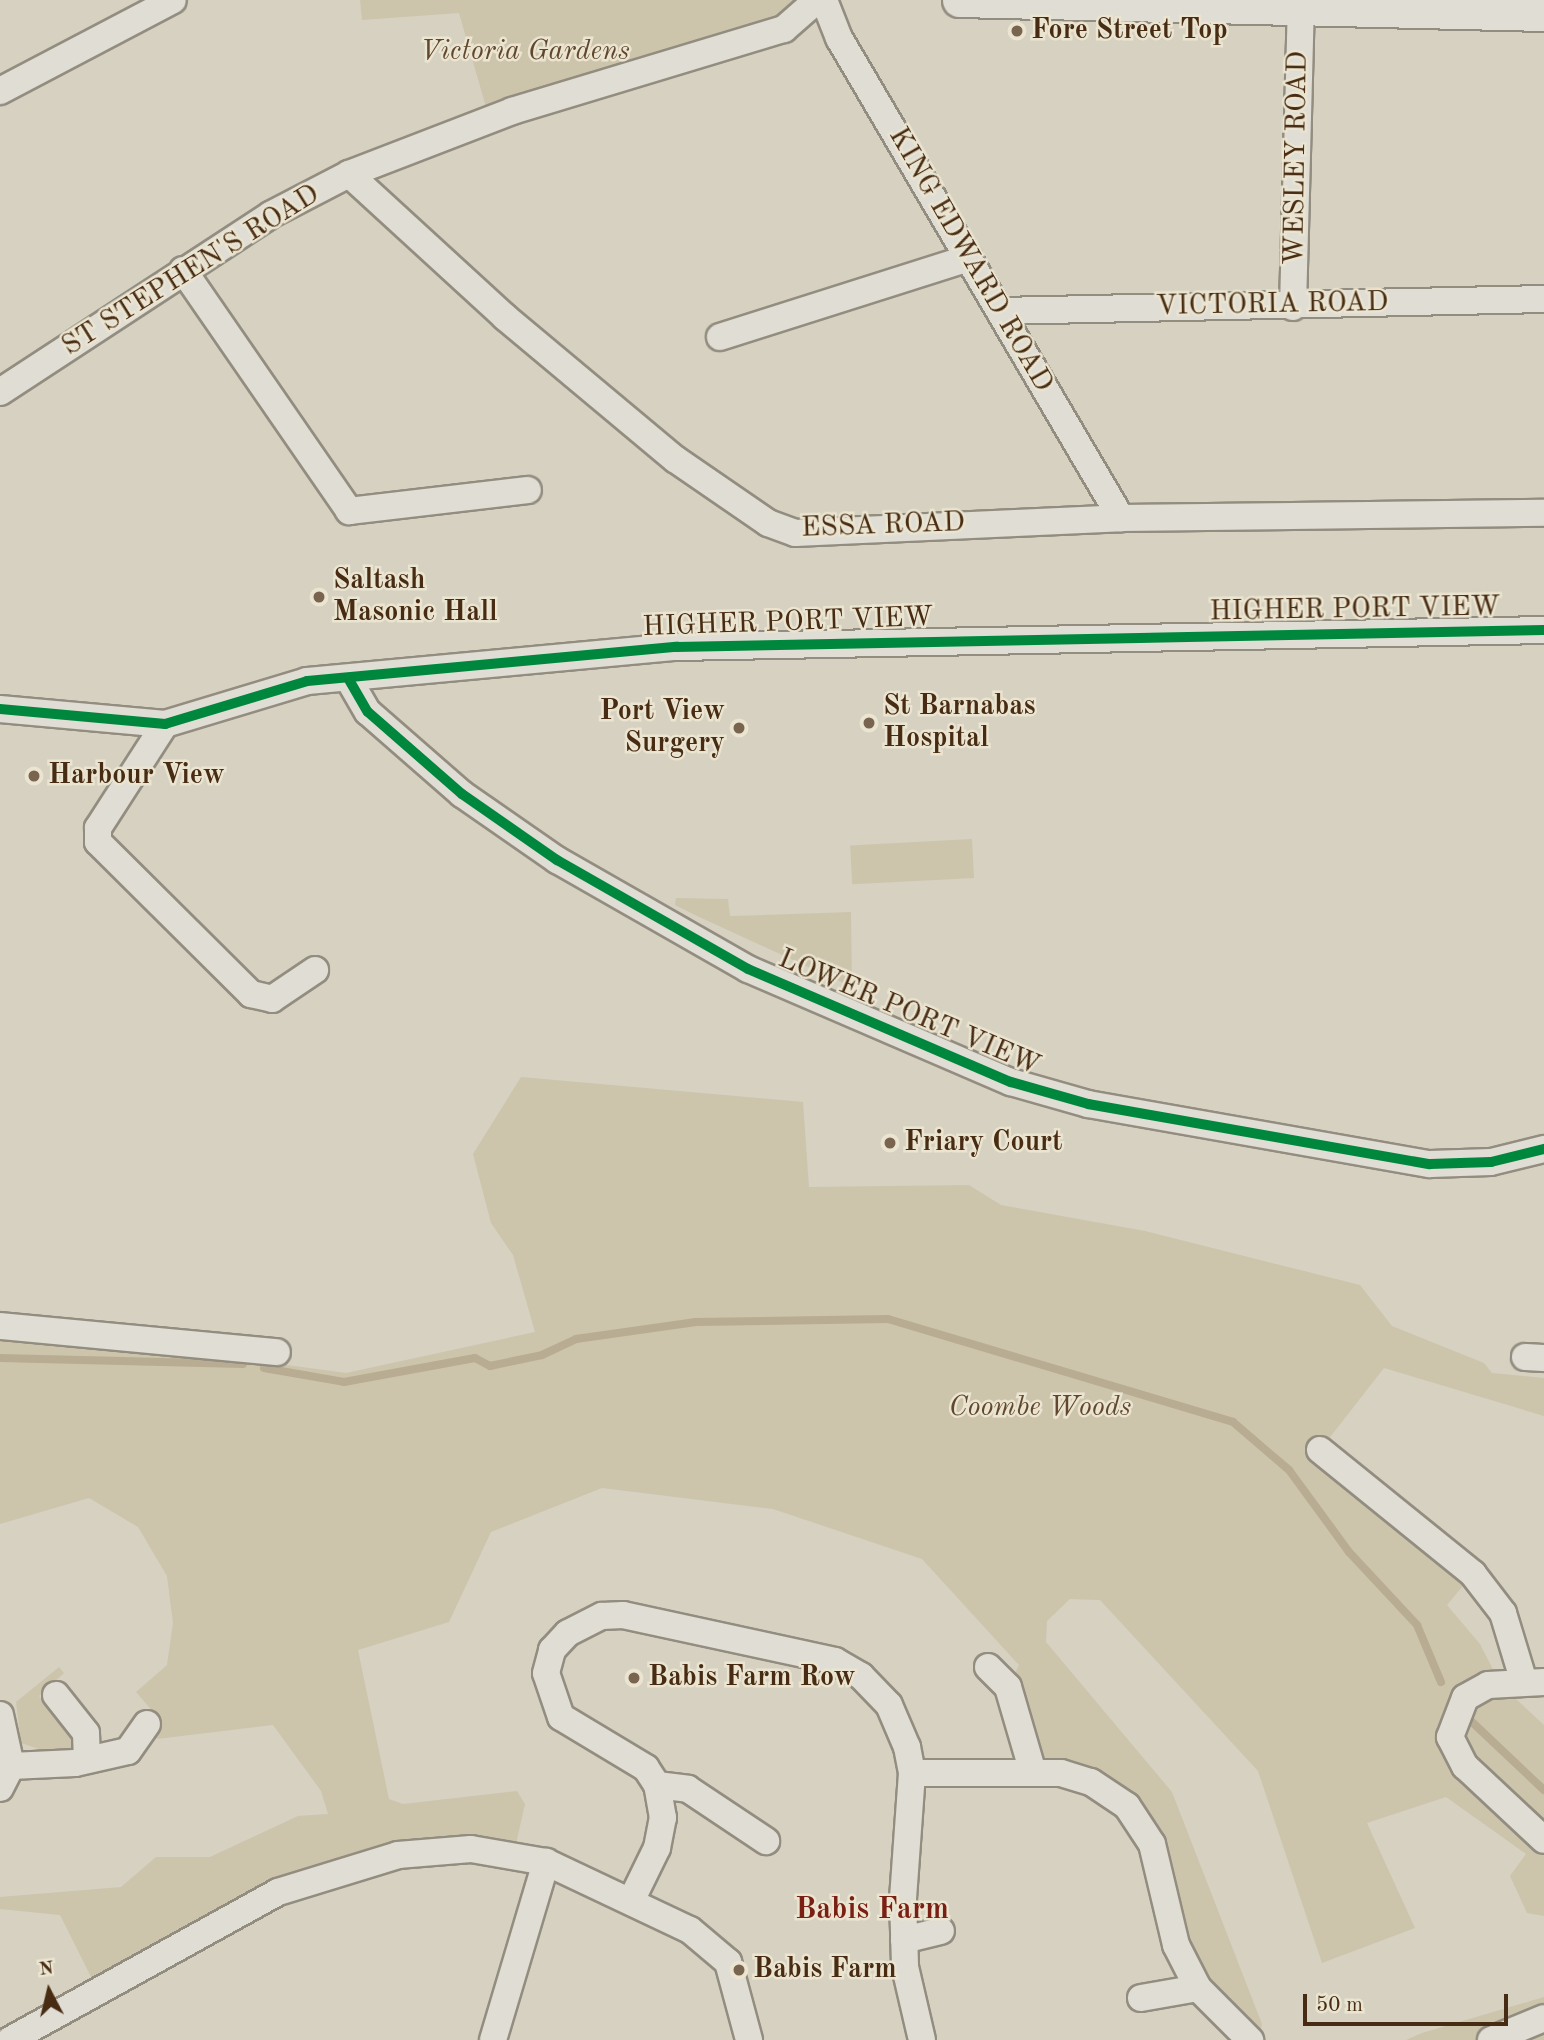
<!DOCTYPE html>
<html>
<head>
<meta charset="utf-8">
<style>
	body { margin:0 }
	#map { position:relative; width:1544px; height:2040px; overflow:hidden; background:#d6d1c0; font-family:"Old Standard TT",serif }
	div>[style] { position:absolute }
	.green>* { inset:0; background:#cdc4ac; transform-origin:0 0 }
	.stream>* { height:8px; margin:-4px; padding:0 4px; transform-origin:4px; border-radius:4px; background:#b8ac92 }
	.roads { filter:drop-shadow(2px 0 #938d80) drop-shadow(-2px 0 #938d80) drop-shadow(0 2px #938d80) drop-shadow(0 -2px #938d80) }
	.minor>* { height:26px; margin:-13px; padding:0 13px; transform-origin:13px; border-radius:13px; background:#e0ddd4 }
	.tertiary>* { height:33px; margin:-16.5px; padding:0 16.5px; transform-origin:16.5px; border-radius:16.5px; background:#e0ddd4 }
	.cycleway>* { height:10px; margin:-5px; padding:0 5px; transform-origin:5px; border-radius:5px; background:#00873e }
	.dots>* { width:19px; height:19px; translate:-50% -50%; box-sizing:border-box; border:4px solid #eae4d0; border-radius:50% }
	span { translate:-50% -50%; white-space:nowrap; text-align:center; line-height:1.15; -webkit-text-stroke:5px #eae4d0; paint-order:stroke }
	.poi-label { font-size:28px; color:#472b12; font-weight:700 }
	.left { translate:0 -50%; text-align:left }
	.right { translate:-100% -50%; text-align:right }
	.park-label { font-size:28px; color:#60472d; font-style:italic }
	.street-label { font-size:28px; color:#472b12 }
	.neighbourhood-label { font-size:30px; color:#7a1f14; font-weight:700 }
	.north { position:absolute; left:14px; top:1956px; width:70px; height:70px; -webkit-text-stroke:5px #eae4d0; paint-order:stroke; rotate:353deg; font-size:19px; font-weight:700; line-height:28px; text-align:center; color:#472b12 }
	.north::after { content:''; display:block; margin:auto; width:24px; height:32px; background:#472b12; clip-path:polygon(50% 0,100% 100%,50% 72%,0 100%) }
	.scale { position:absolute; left:1303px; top:1994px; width:205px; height:32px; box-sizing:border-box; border:4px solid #472b12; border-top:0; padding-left:9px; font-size:21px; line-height:24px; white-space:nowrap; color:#472b12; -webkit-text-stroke:5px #eae4d0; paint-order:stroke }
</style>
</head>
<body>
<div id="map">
	<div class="green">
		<i style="clip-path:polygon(360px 0,817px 0,784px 29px,490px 121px,459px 13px,362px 20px)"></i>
		<i style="left:972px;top:839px;width:39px;height:122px;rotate:87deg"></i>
		<i style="clip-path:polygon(676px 898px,728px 899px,730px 916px,851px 912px,852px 987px,695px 915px,675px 905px)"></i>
		<i style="clip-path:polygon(521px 1077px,803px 1102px,809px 1187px,969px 1185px,1001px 1205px,1145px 1231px,1360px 1285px,1392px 1326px,1484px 1363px,1492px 1373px,1544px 1378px,1544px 1416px,1384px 1368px,1320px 1450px,1473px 1574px,1447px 1605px,1480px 1644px,1501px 1685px,1544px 1725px,1544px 1916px,1527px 1913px,1510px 1876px,1526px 1854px,1446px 1797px,1367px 1823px,1415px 1928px,1322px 1963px,1258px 1771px,1100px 1600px,1070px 1599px,1047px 1621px,1046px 1642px,1172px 1792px,1262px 2024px,1259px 2040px,1198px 1988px,1128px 1806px,1032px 1769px,1008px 1687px,1019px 1665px,922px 1559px,773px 1509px,602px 1488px,491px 1532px,449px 1622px,358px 1650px,389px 1799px,403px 1804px,517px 1791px,525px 1804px,513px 1857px,341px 1868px,98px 1991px,60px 1915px,0 1909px,0 1897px,121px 1887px,156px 1857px,210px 1857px,298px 1816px,328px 1814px,321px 1791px,273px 1725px,157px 1739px,162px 1722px,136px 1692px,167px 1665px,173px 1623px,167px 1576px,138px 1527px,89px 1498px,0 1524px,0 1326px,346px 1373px,535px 1332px,513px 1255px,491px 1223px,473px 1154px)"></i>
		<i style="clip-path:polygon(59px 1667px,64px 1673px,39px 1696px,77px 1745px,60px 1756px,21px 1743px,16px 1702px)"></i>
		<i style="clip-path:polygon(1544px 1997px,1544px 2040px,1406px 2040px,1422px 2033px)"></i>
	</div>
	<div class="stream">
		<i style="left:0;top:1358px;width:243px;rotate:1.4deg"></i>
		<i style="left:264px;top:1368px;width:81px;rotate:9.9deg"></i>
		<i style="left:344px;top:1382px;width:133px;rotate:-10.4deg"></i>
		<i style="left:475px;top:1358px;width:17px;rotate:28deg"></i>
		<i style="left:490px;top:1366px;width:53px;rotate:-11.9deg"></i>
		<i style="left:542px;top:1355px;width:38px;rotate:-25deg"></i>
		<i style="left:576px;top:1339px;width:121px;rotate:-8.1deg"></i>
		<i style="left:696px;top:1322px;width:192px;rotate:-0.9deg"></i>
		<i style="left:888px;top:1319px;width:360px;rotate:16.6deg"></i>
		<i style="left:1233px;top:1422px;width:74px;rotate:40.6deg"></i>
		<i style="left:1289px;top:1470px;width:102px;rotate:53.8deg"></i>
		<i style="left:1349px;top:1552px;width:100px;rotate:47deg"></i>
		<i style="left:1417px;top:1625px;width:62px;rotate:67.2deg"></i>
		<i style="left:1472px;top:1722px;width:99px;rotate:43.4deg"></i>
	</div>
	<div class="roads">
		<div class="minor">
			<i style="left:824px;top:0;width:41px;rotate:68.5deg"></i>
			<i style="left:839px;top:38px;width:557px;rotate:59.57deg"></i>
			<i style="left:0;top:91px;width:195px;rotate:-27.7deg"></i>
			<i style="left:349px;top:174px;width:212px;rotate:42.5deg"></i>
			<i style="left:505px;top:317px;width:222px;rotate:39.9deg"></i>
			<i style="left:675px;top:459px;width:113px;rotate:34.5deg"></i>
			<i style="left:768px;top:523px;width:29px;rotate:20deg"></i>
			<i style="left:795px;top:533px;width:326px;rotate:-2.6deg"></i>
			<i style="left:1121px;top:518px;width:423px;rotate:-0.7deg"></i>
			<i style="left:183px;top:270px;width:293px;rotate:55.4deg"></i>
			<i style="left:349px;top:511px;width:180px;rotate:-6.7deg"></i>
			<i style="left:1293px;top:307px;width:298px;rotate:-88.5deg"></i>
			<i style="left:1000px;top:311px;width:544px;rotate:-1.26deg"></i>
			<i style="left:720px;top:337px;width:261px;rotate:-17.6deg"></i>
			<i style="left:0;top:392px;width:323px;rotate:-33.2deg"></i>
			<i style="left:270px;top:215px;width:89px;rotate:-27.4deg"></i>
			<i style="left:349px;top:174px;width:175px;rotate:-21.1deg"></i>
			<i style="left:512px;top:111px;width:284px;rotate:-16.8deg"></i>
			<i style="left:784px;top:29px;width:44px;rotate:-41.3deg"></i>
			<i style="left:348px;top:678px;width:39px;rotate:60deg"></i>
			<i style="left:368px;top:712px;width:125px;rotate:41.1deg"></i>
			<i style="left:462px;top:794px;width:116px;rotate:34.8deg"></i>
			<i style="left:557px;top:860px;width:220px;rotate:29.7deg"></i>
			<i style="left:748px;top:969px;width:286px;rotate:23.3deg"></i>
			<i style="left:1011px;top:1082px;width:80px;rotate:15.9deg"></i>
			<i style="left:1088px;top:1104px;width:347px;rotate:10deg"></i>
			<i style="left:1430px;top:1164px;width:61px;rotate:-1.9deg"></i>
			<i style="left:1491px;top:1162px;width:55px;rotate:-13.8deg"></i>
			<i style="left:0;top:709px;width:166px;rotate:5.2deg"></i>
			<i style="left:165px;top:724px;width:148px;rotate:-16.8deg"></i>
			<i style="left:307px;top:681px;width:371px;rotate:-5.3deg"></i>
			<i style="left:676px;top:647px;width:868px;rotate:-1.12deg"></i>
			<i style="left:165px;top:724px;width:124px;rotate:122.8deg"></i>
			<i style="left:98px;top:828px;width:14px;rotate:90deg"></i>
			<i style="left:98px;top:842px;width:216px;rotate:44.8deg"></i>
			<i style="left:251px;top:994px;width:22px;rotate:13deg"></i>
			<i style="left:272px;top:999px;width:52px;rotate:-34deg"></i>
			<i style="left:0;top:1326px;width:278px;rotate:5.4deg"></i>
			<i style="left:1525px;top:1357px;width:19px;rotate:3deg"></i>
			<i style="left:1320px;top:1450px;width:197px;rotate:39deg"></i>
			<i style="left:1473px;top:1574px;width:49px;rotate:52.4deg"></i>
			<i style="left:1503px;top:1613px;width:72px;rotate:73.1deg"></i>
			<i style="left:988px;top:1667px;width:28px;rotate:45deg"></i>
			<i style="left:1008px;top:1687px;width:85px;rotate:73.7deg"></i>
			<i style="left:1544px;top:1682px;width:56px;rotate:176.9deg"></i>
			<i style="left:1488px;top:1685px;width:26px;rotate:151deg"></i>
			<i style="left:1465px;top:1698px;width:42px;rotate:111deg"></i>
			<i style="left:1450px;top:1737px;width:33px;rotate:63deg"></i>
			<i style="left:1465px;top:1766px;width:108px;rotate:43.1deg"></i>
			<i style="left:56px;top:1695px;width:48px;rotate:51.7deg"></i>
			<i style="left:86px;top:1733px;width:27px;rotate:88deg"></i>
			<i style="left:0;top:1715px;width:52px;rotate:77.8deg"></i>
			<i style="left:11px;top:1766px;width:64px;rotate:-2.7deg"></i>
			<i style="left:75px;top:1763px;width:54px;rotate:-12.8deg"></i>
			<i style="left:128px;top:1751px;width:33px;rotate:-55deg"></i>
			<i style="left:912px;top:1773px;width:149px"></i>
			<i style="left:1061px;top:1773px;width:31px;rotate:17deg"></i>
			<i style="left:1091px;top:1782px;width:43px;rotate:33.7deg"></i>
			<i style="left:1127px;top:1806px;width:45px;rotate:56.7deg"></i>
			<i style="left:1152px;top:1844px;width:104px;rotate:76.6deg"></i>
			<i style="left:1176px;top:1945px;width:48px;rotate:62.9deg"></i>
			<i style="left:1198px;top:1988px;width:74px;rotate:45deg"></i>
			<i style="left:657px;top:1785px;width:31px;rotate:7deg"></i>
			<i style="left:688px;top:1789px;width:94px;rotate:33.7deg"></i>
			<i style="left:0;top:1788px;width:25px;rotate:-63deg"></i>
			<i style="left:632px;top:1899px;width:57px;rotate:-63.9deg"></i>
			<i style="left:657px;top:1848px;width:31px;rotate:-79deg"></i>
			<i style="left:663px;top:1818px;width:34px;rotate:-100deg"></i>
			<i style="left:657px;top:1785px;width:20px;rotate:-123deg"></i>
			<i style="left:646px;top:1768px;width:99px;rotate:-149deg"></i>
			<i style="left:561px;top:1717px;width:46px;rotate:-108.8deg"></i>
			<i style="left:546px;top:1673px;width:24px;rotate:-75deg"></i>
			<i style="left:552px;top:1650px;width:23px;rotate:-47deg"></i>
			<i style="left:568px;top:1633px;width:38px;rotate:-27deg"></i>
			<i style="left:602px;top:1616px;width:21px;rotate:-3deg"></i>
			<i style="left:623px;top:1615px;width:217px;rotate:12.2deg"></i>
			<i style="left:835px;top:1661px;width:30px;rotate:30deg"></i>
			<i style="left:861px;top:1676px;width:40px;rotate:46deg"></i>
			<i style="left:889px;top:1705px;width:46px;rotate:66.8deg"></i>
			<i style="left:907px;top:1747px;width:26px;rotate:79deg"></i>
			<i style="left:912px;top:1773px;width:125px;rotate:94.1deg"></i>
			<i style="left:903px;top:1898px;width:69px;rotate:88.3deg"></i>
			<i style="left:905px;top:1967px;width:75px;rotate:76.9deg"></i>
			<i style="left:904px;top:1940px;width:38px;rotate:-14deg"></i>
			<i style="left:1141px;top:1998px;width:58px;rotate:-10deg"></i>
			<i style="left:10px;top:2040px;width:306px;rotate:-28.9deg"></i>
			<i style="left:278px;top:1892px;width:126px;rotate:-17.1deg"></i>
			<i style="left:398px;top:1855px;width:73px;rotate:-4.7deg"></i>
			<i style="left:471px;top:1849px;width:76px;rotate:9.8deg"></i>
			<i style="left:546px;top:1862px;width:159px;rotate:25.3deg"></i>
			<i style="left:690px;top:1930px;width:50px;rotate:40.1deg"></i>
			<i style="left:728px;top:1962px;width:81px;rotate:74.9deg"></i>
			<i style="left:493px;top:2040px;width:186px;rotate:-73.4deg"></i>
			<i style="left:1491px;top:2040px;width:57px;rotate:-22.5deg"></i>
		</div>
		<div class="tertiary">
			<i style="left:959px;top:0;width:585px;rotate:1.37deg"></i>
		</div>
	</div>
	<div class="cycleway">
		<i style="left:348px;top:678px;width:39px;rotate:60deg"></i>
		<i style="left:368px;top:712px;width:125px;rotate:41.1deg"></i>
		<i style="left:462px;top:794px;width:116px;rotate:34.8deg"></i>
		<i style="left:557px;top:860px;width:220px;rotate:29.7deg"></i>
		<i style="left:748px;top:969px;width:286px;rotate:23.3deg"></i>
		<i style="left:1011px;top:1082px;width:80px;rotate:15.9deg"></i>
		<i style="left:1088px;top:1104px;width:347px;rotate:10deg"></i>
		<i style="left:1430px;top:1164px;width:61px;rotate:-1.9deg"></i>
		<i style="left:1491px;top:1162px;width:55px;rotate:-13.8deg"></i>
		<i style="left:0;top:709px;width:166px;rotate:5.2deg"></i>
		<i style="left:165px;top:724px;width:148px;rotate:-16.8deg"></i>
		<i style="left:307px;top:681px;width:371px;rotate:-5.3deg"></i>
		<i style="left:676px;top:647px;width:868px;rotate:-1.12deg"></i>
	</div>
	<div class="dots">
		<i style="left:1017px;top:31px;background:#79654f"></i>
		<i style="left:319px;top:597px;background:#79654f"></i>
		<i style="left:869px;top:723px;background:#79654f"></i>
		<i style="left:739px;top:728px;background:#79654f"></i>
		<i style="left:34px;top:776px;background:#79654f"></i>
		<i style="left:890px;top:1143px;background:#79654f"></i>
		<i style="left:634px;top:1678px;background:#79654f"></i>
		<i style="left:739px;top:1970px;background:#79654f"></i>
	</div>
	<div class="poi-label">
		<span class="left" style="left:1031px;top:31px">Fore Street Top</span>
		<span class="left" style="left:333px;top:597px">Saltash<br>Masonic Hall</span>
		<span class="left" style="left:883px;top:723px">St Barnabas<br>Hospital</span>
		<span class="right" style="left:725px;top:728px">Port View<br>Surgery</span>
		<span class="left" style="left:48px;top:776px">Harbour View</span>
		<span class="left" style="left:904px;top:1143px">Friary Court</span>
		<span class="left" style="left:648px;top:1678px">Babis Farm Row</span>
		<span class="left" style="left:753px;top:1970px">Babis Farm</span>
	</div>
	<div class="park-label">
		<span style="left:525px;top:52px">Victoria Gardens</span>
		<span style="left:1040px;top:1408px">Coombe Woods</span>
	</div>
	<div class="street-label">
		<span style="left:1297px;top:158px;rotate:-89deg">WESLEY ROAD</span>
		<span style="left:970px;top:260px;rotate:60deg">KING EDWARD ROAD</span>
		<span style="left:191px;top:271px;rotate:-32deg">ST STEPHEN'S ROAD</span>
		<span style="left:1272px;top:305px;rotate:-1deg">VICTORIA ROAD</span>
		<span style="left:883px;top:526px;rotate:-2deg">ESSA ROAD</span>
		<span style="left:1355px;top:610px;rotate:-1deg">HIGHER PORT VIEW</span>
		<span style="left:788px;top:623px;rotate:-2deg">HIGHER PORT VIEW</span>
		<span style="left:909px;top:1013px;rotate:23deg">LOWER PORT VIEW</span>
	</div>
	<div class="neighbourhood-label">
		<span style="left:872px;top:1910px">Babis Farm</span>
	</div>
	<div class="north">N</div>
	<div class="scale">50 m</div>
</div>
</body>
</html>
